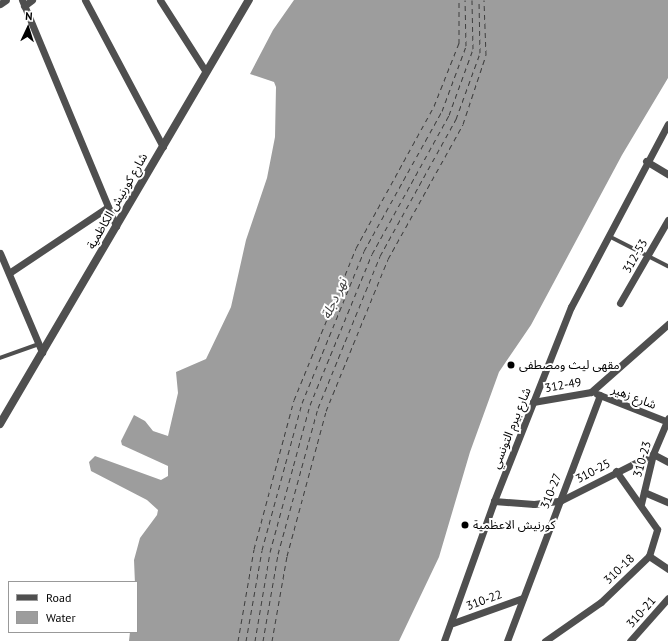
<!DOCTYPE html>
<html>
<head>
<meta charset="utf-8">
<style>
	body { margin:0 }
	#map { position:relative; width:668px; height:641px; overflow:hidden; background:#fff; font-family:"PT Sans","Noto Sans Arabic",sans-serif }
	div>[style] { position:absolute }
	.water>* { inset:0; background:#9d9d9d }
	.ferry>* { height:1px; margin-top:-0.5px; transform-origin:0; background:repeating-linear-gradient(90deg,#3e3e3e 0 5px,transparent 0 9px) }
	.service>* { height:3.5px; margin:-1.75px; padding:0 1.75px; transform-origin:1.75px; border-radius:1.75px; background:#4f4f4f }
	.minor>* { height:7px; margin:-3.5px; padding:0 3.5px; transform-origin:3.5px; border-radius:3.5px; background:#4f4f4f }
	.tertiary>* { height:8px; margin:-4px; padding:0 4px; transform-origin:4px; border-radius:4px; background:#4f4f4f }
	.dots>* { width:11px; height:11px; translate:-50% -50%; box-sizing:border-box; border:2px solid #fff; border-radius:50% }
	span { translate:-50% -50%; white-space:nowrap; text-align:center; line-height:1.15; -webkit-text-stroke:4px #fff; paint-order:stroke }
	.street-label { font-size:12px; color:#000 }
	.poi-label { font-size:12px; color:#000 }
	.left { translate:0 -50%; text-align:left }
	.water-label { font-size:13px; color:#3e3e3e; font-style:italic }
	.legend { position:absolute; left:8px; top:581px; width:130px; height:52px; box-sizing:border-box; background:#fff; border:1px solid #999; margin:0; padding:5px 7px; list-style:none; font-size:12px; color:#000 }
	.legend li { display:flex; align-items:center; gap:8px; height:20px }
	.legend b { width:20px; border:1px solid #999 }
	.north { position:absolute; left:8px; top:8px; width:40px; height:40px; -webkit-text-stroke:3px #fff; paint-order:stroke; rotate:4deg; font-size:11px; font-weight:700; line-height:16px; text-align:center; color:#000 }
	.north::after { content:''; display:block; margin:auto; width:14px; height:18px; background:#000; clip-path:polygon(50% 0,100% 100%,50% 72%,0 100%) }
</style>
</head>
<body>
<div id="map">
	<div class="water">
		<i style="clip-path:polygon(294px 0,668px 0,668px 78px,622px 155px,531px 325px,499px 372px,470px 452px,439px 557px,399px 641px,129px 641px,130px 632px,137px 632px,134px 560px,140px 538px,157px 515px,158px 510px,147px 500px,91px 471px,89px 462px,95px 456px,161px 480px,168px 476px,168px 466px,122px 445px,121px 441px,134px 415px,145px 421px,153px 431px,168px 436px,178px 393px,176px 372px,206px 359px,231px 307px,246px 240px,267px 178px,275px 137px,276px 87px,274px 82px,250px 74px,273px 30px)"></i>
	</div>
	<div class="ferry">
		<i style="left:238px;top:641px;width:93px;rotate:-80.1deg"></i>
		<i style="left:254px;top:549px;width:154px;rotate:-75deg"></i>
		<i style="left:294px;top:400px;width:164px;rotate:-67.8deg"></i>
		<i style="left:356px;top:248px;width:162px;rotate:-61.2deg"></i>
		<i style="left:434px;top:106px;width:68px;rotate:-68.4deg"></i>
		<i style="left:459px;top:43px;width:43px;rotate:-90deg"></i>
		<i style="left:246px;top:641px;width:92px;rotate:-80deg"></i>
		<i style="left:262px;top:550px;width:152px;rotate:-74.8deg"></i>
		<i style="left:302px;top:403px;width:164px;rotate:-67.8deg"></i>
		<i style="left:364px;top:251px;width:160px;rotate:-60.9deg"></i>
		<i style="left:442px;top:111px;width:69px;rotate:-69.7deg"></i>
		<i style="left:466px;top:46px;width:46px;rotate:-91.2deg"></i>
		<i style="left:255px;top:641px;width:90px;rotate:-80.4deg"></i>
		<i style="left:270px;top:552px;width:152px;rotate:-74.8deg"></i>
		<i style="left:310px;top:405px;width:163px;rotate:-67.7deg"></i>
		<i style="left:372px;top:254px;width:159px;rotate:-61deg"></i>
		<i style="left:449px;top:115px;width:70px;rotate:-70deg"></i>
		<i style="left:473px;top:49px;width:49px;rotate:-91.2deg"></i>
		<i style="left:263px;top:641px;width:88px;rotate:-80.2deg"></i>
		<i style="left:278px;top:554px;width:151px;rotate:-74.7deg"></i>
		<i style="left:318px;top:408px;width:164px;rotate:-67.8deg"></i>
		<i style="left:380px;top:256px;width:157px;rotate:-61deg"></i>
		<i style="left:456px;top:119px;width:70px;rotate:-70deg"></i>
		<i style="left:480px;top:53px;width:53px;rotate:-91.1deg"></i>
		<i style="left:272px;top:641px;width:86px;rotate:-80deg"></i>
		<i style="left:287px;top:556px;width:150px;rotate:-74.9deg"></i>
		<i style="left:326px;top:411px;width:164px;rotate:-67.8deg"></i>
		<i style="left:388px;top:259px;width:154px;rotate:-60.9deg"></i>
		<i style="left:463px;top:124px;width:73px;rotate:-71.6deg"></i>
		<i style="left:486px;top:55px;width:55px;rotate:-92.1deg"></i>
	</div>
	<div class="service">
		<i style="left:609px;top:236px;width:66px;rotate:27deg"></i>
		<i style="left:0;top:358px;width:41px;rotate:-19.7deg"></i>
	</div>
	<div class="minor">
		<i style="left:22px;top:0;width:245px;rotate:67.4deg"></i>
		<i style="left:85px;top:0;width:166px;rotate:62deg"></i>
		<i style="left:160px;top:0;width:85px;rotate:57.4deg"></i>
		<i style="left:0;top:4px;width:7px;rotate:-34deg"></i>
		<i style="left:24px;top:6px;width:10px;rotate:-37deg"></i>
		<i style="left:646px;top:161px;width:26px;rotate:31deg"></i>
		<i style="left:0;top:253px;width:108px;rotate:67deg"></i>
		<i style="left:9px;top:273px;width:119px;rotate:-33.7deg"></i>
		<i style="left:620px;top:303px;width:96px;rotate:-60deg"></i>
		<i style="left:597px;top:394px;width:76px;rotate:21.5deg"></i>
		<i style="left:533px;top:402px;width:59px;rotate:-9.8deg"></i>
		<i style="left:591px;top:392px;width:103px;rotate:-41.4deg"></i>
		<i style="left:644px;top:492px;width:26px;rotate:23deg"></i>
		<i style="left:494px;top:501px;width:40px;rotate:4.3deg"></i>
		<i style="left:534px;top:504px;width:26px;rotate:-7deg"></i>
		<i style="left:560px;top:501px;width:104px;rotate:-26.8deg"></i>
		<i style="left:653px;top:454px;width:17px;rotate:28deg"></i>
		<i style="left:641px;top:504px;width:51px;rotate:-76.5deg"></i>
		<i style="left:653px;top:454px;width:39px;rotate:-67deg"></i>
		<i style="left:649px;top:556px;width:23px;rotate:34deg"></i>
		<i style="left:453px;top:623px;width:74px;rotate:-19.7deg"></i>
		<i style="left:444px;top:641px;width:149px;rotate:-70.3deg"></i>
		<i style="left:494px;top:501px;width:209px;rotate:-68.4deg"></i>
		<i style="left:571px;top:307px;width:207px;rotate:-62.1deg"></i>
		<i style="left:507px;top:641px;width:263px;rotate:-69.3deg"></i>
		<i style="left:545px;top:641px;width:68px;rotate:-34.9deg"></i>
		<i style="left:601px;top:602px;width:66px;rotate:-43.8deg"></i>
		<i style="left:649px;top:556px;width:28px;rotate:-73deg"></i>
		<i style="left:657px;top:529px;width:71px;rotate:-125.3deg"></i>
		<i style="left:630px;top:641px;width:57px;rotate:-48.5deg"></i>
	</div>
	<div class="tertiary">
		<i style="left:0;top:424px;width:492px;rotate:-59.6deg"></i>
	</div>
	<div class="dots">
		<i style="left:511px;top:365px;background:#000"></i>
		<i style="left:465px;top:525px;background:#000"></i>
	</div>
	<div class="street-label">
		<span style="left:117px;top:201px;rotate:-60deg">شارع كورنيش الكاظمية</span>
		<span style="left:635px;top:256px;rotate:-60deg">312-53</span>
		<span style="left:563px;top:385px;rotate:-10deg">312-49</span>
		<span style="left:634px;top:397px;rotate:21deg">شارع زهير</span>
		<span style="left:511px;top:428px;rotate:-68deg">شارع بيرم التونسي</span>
		<span style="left:642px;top:459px;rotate:-74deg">310-23</span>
		<span style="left:593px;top:471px;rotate:-28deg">310-25</span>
		<span style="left:551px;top:491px;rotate:-68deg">310-27</span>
		<span style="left:619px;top:569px;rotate:-44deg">310-18</span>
		<span style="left:484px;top:600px;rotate:-20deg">310-22</span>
		<span style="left:641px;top:612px;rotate:-48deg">310-21</span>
	</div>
	<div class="poi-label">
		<span class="left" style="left:519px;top:365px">مقهى ليث ومصطفى</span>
		<span class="left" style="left:473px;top:525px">كورنيش الاعظمية</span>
	</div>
	<div class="water-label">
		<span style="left:335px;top:299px;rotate:-65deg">نهر دجلة</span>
	</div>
	<ul class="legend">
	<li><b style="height:5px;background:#4f4f4f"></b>Road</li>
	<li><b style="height:11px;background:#9d9d9d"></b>Water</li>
	</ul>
	<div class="north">N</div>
</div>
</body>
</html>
